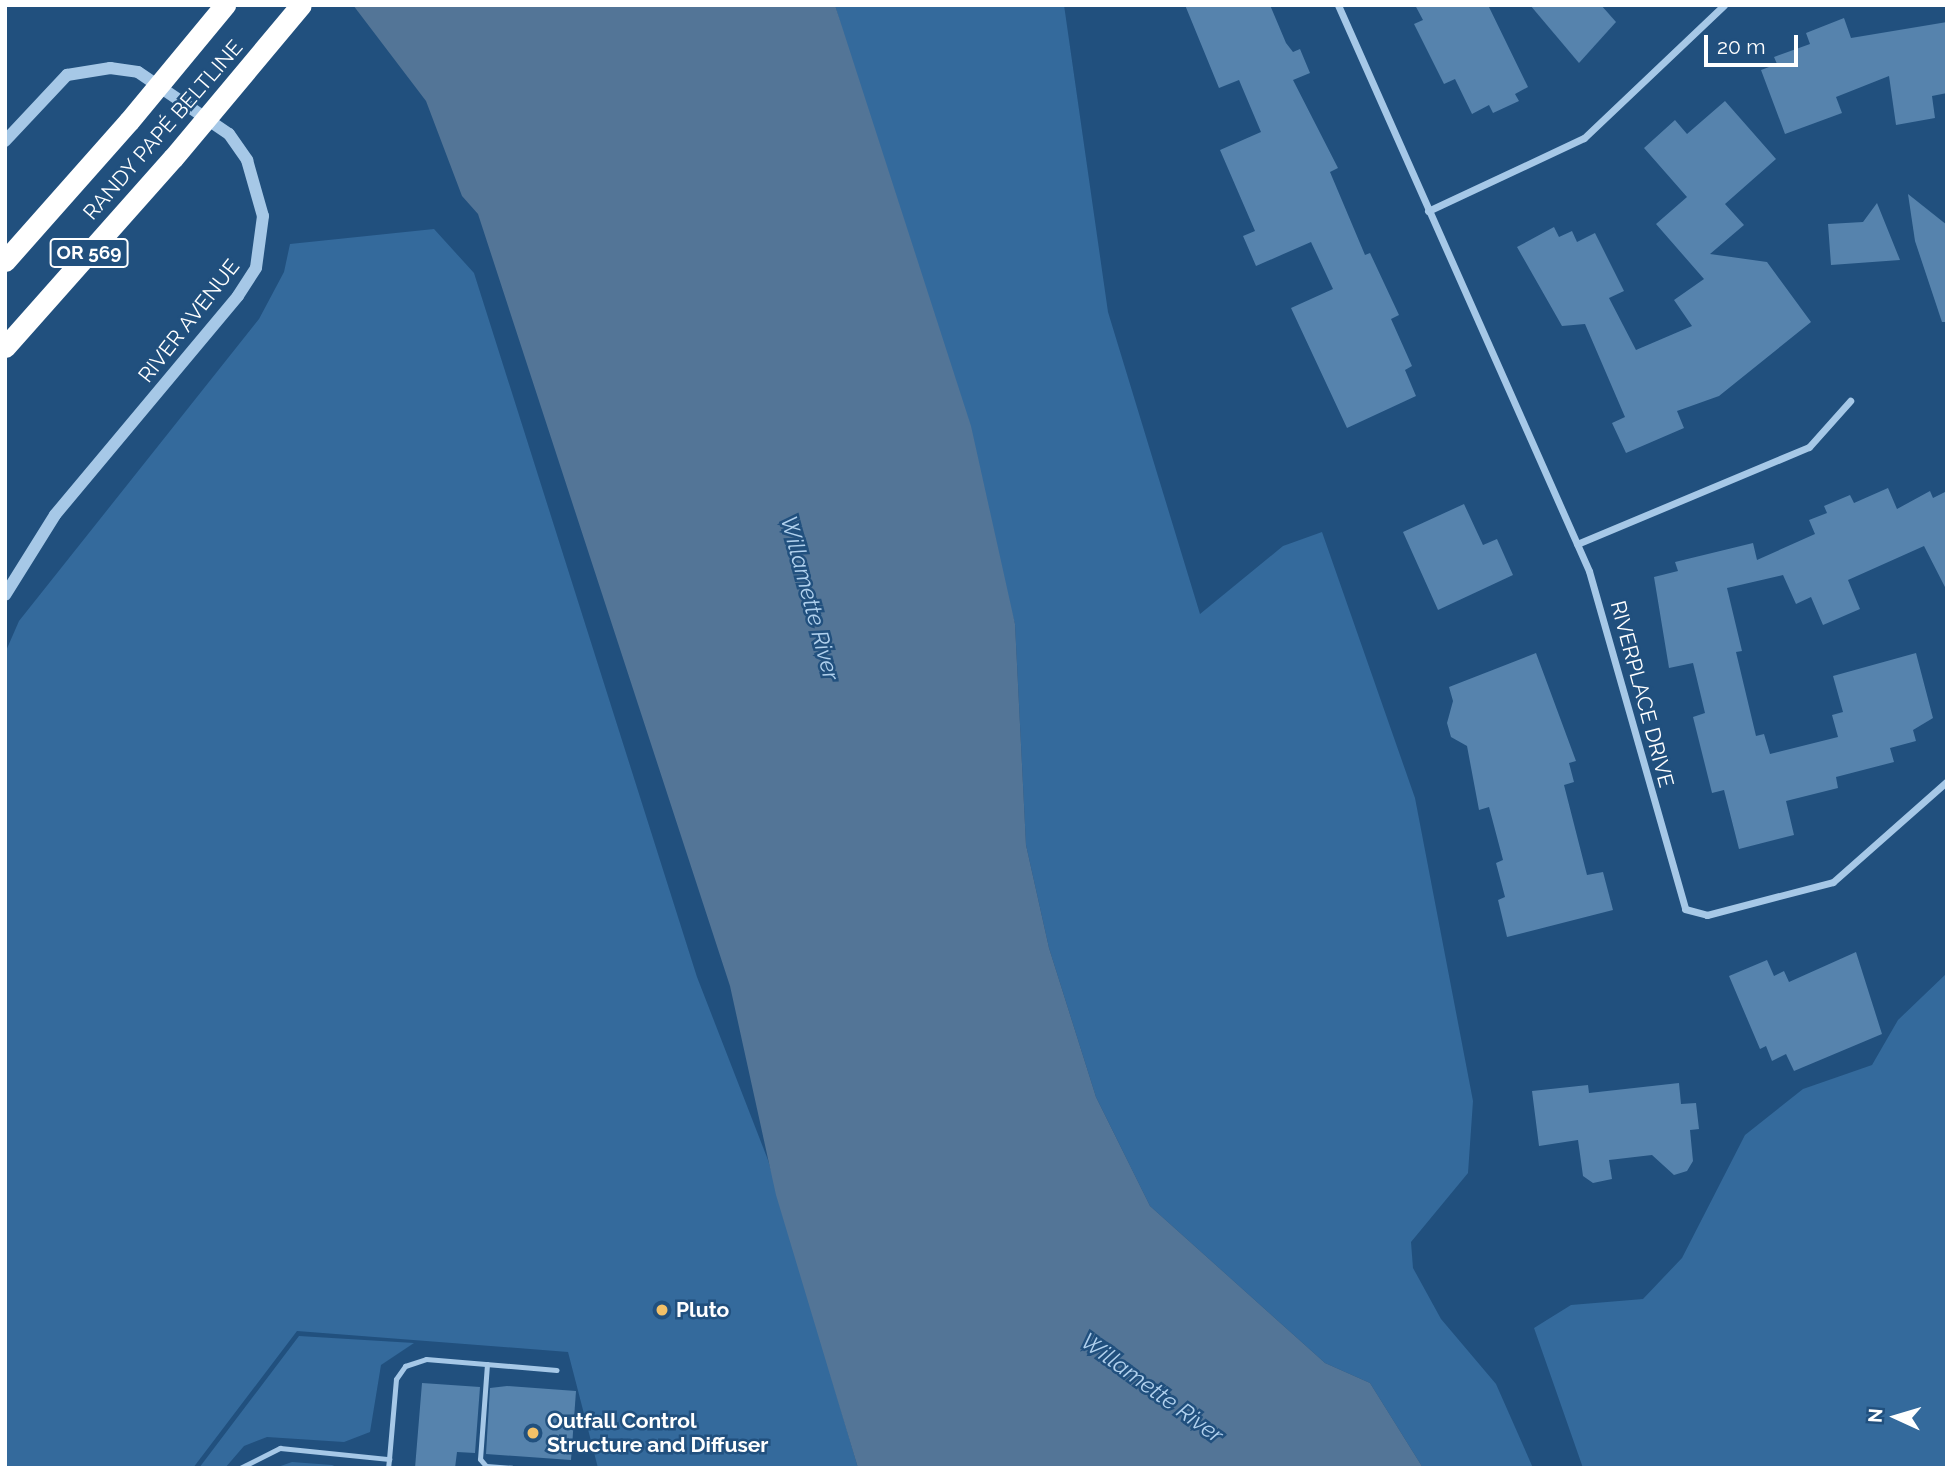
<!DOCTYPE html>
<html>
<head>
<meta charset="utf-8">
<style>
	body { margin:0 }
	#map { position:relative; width:1952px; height:1473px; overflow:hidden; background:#21507e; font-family:Raleway,sans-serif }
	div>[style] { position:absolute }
	.green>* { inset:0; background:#346a9c }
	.water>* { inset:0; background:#537597 }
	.building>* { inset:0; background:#5683ad }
	.service>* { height:5px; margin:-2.5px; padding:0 2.5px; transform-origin:2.5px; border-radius:2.5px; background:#a6c8e7 }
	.minor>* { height:7px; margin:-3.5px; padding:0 3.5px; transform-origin:3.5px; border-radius:3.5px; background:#a6c8e7 }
	.tertiary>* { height:12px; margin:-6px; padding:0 6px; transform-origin:6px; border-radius:6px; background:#a6c8e7 }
	.motorway>* { height:21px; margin:-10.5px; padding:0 10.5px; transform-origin:10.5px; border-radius:10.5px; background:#fff }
	.motorway-bridge>* { height:21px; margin:-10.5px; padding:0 10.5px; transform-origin:10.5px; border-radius:10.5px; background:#fff }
	.dots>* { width:19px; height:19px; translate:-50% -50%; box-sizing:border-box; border:4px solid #21507e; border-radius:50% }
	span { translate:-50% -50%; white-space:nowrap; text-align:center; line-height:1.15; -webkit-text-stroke:5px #21507e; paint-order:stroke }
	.shield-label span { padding:2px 5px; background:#21507e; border:2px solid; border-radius:5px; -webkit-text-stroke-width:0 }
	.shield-label { font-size:19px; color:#fff; font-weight:700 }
	.street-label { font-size:21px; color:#fff }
	.poi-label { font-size:21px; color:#fff; font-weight:700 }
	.left { translate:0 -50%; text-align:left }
	.water-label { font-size:23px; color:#b1d1ee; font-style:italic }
	.frame { position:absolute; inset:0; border:7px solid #fff; pointer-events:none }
	.north { position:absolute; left:1861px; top:1382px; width:70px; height:70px; -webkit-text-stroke:5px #21507e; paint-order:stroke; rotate:274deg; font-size:19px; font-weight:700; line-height:28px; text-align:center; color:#fff }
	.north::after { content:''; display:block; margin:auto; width:24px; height:32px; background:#fff; clip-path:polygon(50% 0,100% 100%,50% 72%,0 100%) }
	.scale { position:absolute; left:1704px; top:35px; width:94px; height:32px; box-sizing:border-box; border:4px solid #fff; border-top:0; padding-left:9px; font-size:21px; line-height:24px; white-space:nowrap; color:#fff; -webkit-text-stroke:5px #21507e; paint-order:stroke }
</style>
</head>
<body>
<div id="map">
	<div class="green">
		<i style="clip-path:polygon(835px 5px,1064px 5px,1108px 312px,1200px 614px,1283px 546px,1322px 532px,1415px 798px,1473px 1101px,1468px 1173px,1411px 1242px,1413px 1268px,1441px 1319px,1496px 1384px,1533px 1468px,1423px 1468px,1370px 1383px,1325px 1363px,1150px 1206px,1096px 1097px,1049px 948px,1026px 845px,1015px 624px)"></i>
		<i style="clip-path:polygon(434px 229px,474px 273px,697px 977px,768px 1160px,858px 1468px,598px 1468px,568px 1352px,297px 1331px,193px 1468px,5px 1468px,5px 653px,19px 621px,259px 319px,284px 272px,290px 244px)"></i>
		<i style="clip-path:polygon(1947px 973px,1947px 1468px,1583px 1468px,1534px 1328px,1571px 1305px,1643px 1299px,1682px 1258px,1745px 1135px,1803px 1089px,1872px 1065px,1898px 1020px)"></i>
		<i style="clip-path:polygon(299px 1336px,414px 1343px,381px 1365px,370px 1432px,344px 1442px,267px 1437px,244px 1446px,225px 1468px,199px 1468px)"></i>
		<i style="clip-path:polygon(292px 1462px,332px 1465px,339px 1468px,275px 1468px)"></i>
	</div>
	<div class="water">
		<i style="clip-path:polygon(353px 5px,835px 5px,971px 426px,1015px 624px,1026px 845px,1049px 948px,1096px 1097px,1150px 1206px,1325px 1363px,1370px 1383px,1423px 1468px,858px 1468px,776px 1195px,730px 986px,478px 214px,462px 196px,426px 101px)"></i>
	</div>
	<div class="building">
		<i style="clip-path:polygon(1185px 5px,1270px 5px,1286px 43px,1293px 52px,1300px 49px,1310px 73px,1293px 80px,1338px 168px,1330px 172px,1365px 255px,1370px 253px,1399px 315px,1391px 319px,1412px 366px,1405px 370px,1416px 396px,1347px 428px,1291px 308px,1333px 289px,1311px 242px,1256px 266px,1243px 236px,1255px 231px,1220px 150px,1261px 132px,1239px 80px,1219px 88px)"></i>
		<i style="clip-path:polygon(1415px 5px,1488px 5px,1528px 87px,1515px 94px,1519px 101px,1493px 113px,1489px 105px,1472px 114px,1455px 79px,1444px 84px,1414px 24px,1423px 20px)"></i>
		<i style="clip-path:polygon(1530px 5px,1601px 5px,1616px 22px,1579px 63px)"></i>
		<i style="clip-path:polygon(1844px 18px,1851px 38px,1947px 22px,1947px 93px,1932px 96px,1935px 118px,1896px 125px,1889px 76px,1836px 97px,1842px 113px,1785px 134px,1761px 70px,1777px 64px,1774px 57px,1810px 44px,1806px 33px)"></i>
		<i style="clip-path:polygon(1725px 101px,1776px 159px,1725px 204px,1744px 225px,1710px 254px,1767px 262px,1811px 322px,1719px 396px,1677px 411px,1684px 428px,1626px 453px,1612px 423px,1625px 417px,1585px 324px,1562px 326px,1517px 247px,1554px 227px,1559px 237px,1572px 231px,1577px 242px,1595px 233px,1624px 291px,1609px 298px,1636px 350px,1692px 326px,1674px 300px,1704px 279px,1656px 224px,1687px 197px,1644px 148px,1675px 120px,1687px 134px)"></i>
		<i style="clip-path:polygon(1908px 194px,1947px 225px,1947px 322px,1942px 322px,1915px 241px)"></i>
		<i style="clip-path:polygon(1877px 203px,1900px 260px,1831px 265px,1828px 224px,1863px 222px)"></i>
		<i style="clip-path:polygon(1888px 488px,1897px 509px,1930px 491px,1933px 498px,1947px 491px,1947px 591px,1924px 546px,1848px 580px,1860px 609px,1823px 625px,1811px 597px,1796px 604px,1783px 575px,1727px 588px,1742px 651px,1736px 652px,1756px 736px,1764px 734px,1770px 754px,1838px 737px,1832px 715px,1843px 712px,1833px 676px,1916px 653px,1933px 718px,1913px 730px,1916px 741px,1890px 748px,1894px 762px,1836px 777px,1838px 788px,1786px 801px,1794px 835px,1739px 849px,1724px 790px,1712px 793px,1693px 717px,1705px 713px,1693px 663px,1669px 668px,1654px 577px,1678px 571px,1675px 562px,1753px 543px,1757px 560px,1815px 534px,1809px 520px,1827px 513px,1824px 506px,1850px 495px,1854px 503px)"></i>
		<i style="clip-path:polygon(1464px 504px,1483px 545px,1497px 539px,1513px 575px,1438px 610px,1403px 532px)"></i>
		<i style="clip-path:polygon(1536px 653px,1576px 761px,1569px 763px,1574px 782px,1564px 785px,1587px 875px,1603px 872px,1613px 910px,1507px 937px,1498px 900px,1505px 897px,1496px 863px,1503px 860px,1489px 807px,1479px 810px,1467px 746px,1451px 737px,1447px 723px,1453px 701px,1449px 687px)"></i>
		<i style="clip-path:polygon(1856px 952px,1882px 1034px,1794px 1071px,1786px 1054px,1772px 1061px,1766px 1046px,1760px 1049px,1729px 976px,1767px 960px,1774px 976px,1784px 971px,1789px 982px)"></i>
		<i style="clip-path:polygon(1679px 1083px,1681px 1104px,1696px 1103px,1699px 1129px,1690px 1130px,1693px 1161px,1687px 1171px,1674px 1175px,1652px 1155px,1609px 1160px,1612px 1179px,1593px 1183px,1583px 1176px,1578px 1140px,1539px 1146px,1532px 1091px,1588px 1085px,1589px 1093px)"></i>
		<i style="clip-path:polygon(422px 1383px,480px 1387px,475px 1453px,457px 1452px,455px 1468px,415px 1468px)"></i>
		<i style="clip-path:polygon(507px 1386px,576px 1391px,571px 1460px,486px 1454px,490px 1388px)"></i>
	</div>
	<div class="service">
		<i style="left:487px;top:1364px;width:95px;rotate:94.2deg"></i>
		<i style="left:480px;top:1459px;width:9px;rotate:49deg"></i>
		<i style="left:486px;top:1466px;width:26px;rotate:4deg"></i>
		<i style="left:389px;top:1459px;width:80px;rotate:-85deg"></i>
		<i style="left:396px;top:1379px;width:16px;rotate:-55deg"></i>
		<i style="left:405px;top:1366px;width:22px;rotate:-18deg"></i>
		<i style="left:426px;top:1359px;width:131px;rotate:4.8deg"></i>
		<i style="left:240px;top:1468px;width:45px;rotate:-26.6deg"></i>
		<i style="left:280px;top:1448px;width:110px;rotate:5.8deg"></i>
		<i style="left:389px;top:1459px;width:9px;rotate:96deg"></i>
	</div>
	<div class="minor">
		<i style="left:1338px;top:5px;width:619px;rotate:66.08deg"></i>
		<i style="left:1589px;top:571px;width:351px;rotate:74.1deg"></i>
		<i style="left:1685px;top:909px;width:23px;rotate:15deg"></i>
		<i style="left:1707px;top:915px;width:130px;rotate:-14.7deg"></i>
		<i style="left:1833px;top:882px;width:152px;rotate:-41.5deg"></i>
		<i style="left:1428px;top:211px;width:172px;rotate:-25.1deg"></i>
		<i style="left:1584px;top:138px;width:193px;rotate:-43.5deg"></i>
		<i style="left:1577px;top:544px;width:251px;rotate:-22.7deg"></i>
		<i style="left:1809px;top:447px;width:62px;rotate:-48.3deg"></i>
	</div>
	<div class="tertiary">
		<i style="left:5px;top:141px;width:91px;rotate:-46.8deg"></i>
		<i style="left:67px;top:75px;width:44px;rotate:-9.2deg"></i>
		<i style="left:110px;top:68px;width:28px;rotate:8deg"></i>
		<i style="left:138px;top:72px;width:110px;rotate:34.3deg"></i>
		<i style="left:229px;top:134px;width:32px;rotate:55deg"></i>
		<i style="left:247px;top:160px;width:58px;rotate:74.1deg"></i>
		<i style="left:263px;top:216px;width:52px;rotate:97.7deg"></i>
		<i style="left:256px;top:268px;width:33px;rotate:123deg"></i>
		<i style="left:238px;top:296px;width:285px;rotate:129.9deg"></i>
		<i style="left:55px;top:515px;width:94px;rotate:122deg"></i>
	</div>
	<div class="motorway">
		<i style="left:5px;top:261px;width:187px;rotate:-48.5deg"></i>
		<i style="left:5px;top:347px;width:253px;rotate:-48.4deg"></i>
	</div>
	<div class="motorway-bridge">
		<i style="left:129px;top:121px;width:151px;rotate:-50.4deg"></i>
		<i style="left:173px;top:158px;width:199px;rotate:-50.1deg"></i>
	</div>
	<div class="dots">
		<i style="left:662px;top:1310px;background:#f3c168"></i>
		<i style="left:533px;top:1433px;background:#f3c168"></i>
	</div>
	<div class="shield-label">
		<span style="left:89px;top:253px">OR 569</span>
	</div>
	<div class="street-label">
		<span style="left:163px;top:130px;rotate:-49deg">RANDY PAPÉ BELTLINE</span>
		<span style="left:189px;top:321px;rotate:-52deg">RIVER AVENUE</span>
		<span style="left:1642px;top:694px;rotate:75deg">RIVERPLACE DRIVE</span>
	</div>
	<div class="poi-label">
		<span class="left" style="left:676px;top:1310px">Pluto</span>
		<span class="left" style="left:547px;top:1433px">Outfall Control<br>Structure and Diffuser</span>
	</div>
	<div class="water-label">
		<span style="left:810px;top:598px;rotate:75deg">Willamette River</span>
		<span style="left:1152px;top:1388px;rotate:36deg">Willamette River</span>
	</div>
	<div class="frame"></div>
	<div class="north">N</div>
	<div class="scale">20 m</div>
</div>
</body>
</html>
